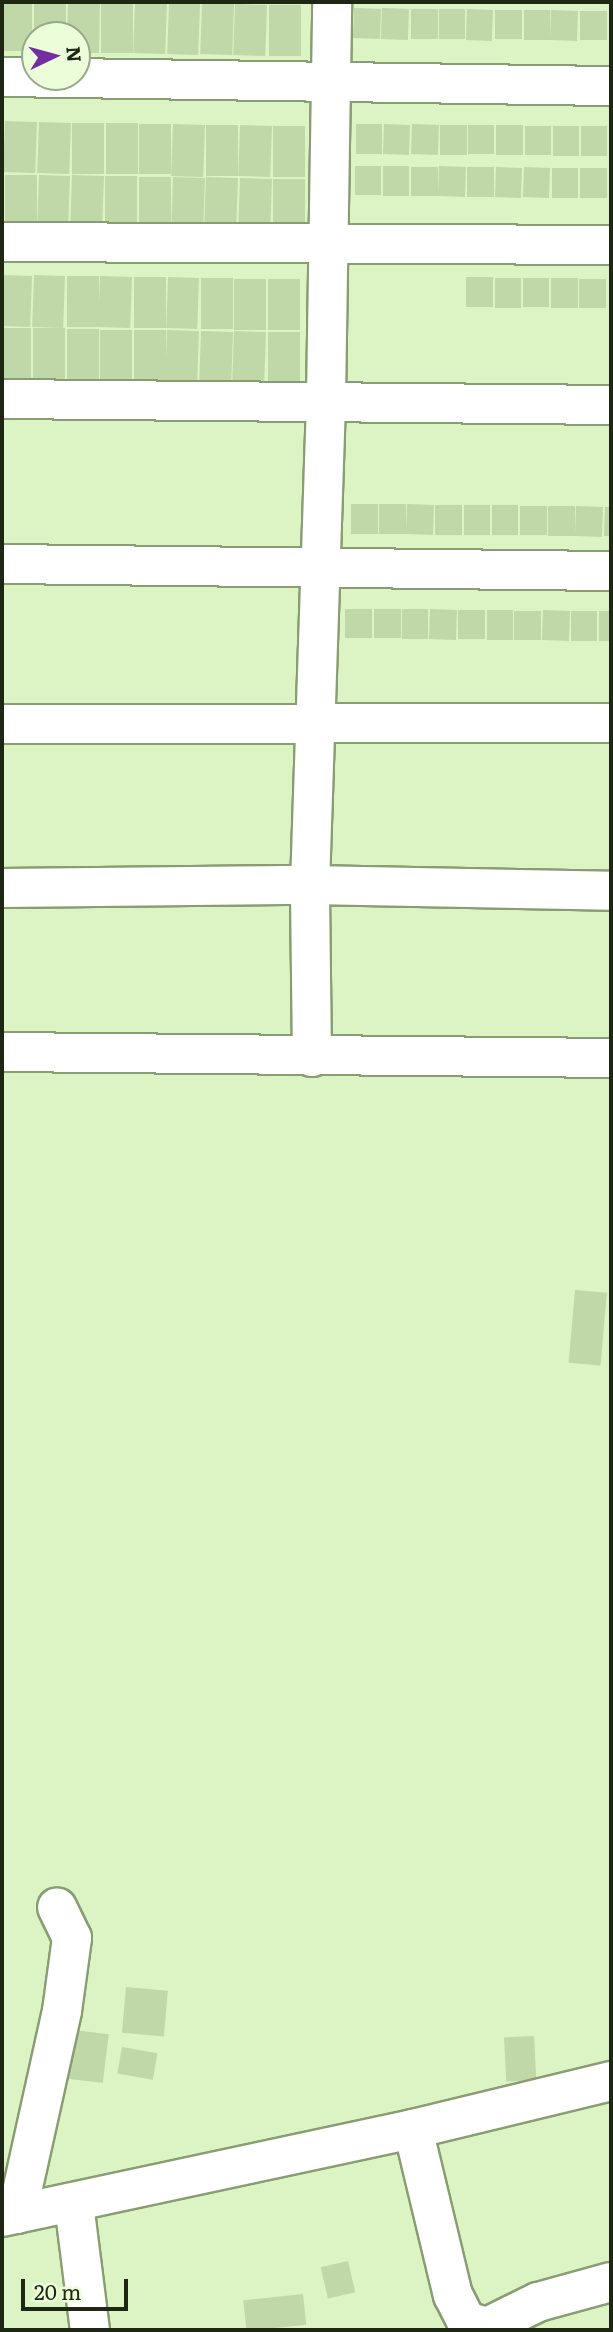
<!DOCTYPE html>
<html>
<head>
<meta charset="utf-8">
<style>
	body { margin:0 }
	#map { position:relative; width:613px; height:2332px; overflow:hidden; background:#dcf3c4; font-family:Literata,serif }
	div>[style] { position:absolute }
	.building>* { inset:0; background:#c0d7a8; transform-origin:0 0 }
	.roads { filter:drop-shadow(2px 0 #889d71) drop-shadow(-2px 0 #889d71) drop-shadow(0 2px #889d71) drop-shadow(0 -2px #889d71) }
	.minor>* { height:38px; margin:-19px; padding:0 19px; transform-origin:19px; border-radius:19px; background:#fff }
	span { translate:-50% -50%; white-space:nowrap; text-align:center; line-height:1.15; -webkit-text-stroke:7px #ecfed9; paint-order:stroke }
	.frame { position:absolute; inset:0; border:4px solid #1e2614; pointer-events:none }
	.north { position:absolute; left:21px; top:21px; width:70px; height:70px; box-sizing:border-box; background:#ecfed9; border:2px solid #9aa88a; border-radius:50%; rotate:85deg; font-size:19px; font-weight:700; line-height:28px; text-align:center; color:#1e2614 }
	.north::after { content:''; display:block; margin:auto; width:24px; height:32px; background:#752ea2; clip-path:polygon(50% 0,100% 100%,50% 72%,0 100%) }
	.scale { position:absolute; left:21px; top:2279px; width:107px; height:32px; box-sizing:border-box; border:4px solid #1e2614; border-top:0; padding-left:9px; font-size:21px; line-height:24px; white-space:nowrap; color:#1e2614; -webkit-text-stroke:5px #ecfed9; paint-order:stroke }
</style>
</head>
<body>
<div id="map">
	<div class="building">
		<i style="left:2px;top:2px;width:30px;height:49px"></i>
		<i style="left:34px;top:2px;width:32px;height:33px"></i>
		<i style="clip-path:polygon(68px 2px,100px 2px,99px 53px,77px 53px,77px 35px,67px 35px)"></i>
		<i style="left:101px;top:2px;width:32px;height:51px"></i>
		<i style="left:135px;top:2px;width:32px;height:51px;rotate:2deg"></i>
		<i style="left:169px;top:3px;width:31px;height:51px;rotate:2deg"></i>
		<i style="left:202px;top:3px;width:32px;height:51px;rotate:2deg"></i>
		<i style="left:235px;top:4px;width:32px;height:51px;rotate:2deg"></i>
		<i style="left:269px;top:5px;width:32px;height:51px"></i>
		<i style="left:354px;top:8px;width:27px;height:30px;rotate:2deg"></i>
		<i style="left:382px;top:8px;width:27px;height:31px;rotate:2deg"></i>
		<i style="left:411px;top:9px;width:27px;height:30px"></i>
		<i style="left:439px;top:9px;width:26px;height:30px"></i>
		<i style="left:467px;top:9px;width:26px;height:31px;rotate:2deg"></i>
		<i style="left:495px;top:10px;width:27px;height:29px"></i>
		<i style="left:524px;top:10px;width:26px;height:30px"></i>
		<i style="left:551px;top:10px;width:27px;height:30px;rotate:2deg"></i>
		<i style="left:580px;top:11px;width:27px;height:29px"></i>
		<i style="left:5px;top:121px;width:32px;height:51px;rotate:2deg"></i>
		<i style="left:39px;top:122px;width:32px;height:51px;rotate:2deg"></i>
		<i style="left:72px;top:123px;width:32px;height:51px"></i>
		<i style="left:106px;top:123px;width:32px;height:51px"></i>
		<i style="left:139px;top:124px;width:32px;height:50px"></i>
		<i style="left:173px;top:124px;width:32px;height:52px;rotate:2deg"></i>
		<i style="left:356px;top:124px;width:26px;height:30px"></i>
		<i style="left:384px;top:124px;width:26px;height:30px;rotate:2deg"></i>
		<i style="left:412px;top:124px;width:27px;height:30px;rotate:2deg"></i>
		<i style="left:206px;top:125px;width:32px;height:51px"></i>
		<i style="left:240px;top:125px;width:32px;height:51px;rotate:2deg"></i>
		<i style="left:440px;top:125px;width:27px;height:30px"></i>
		<i style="left:468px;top:125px;width:26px;height:29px"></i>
		<i style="left:496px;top:125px;width:27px;height:30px"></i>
		<i style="left:273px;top:126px;width:32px;height:51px"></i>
		<i style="left:525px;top:126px;width:26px;height:29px"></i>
		<i style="left:553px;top:126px;width:26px;height:30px"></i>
		<i style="left:581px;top:126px;width:26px;height:30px"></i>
		<i style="left:355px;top:166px;width:26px;height:29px"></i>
		<i style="left:383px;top:166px;width:26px;height:30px"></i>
		<i style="left:439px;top:166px;width:27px;height:30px;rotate:2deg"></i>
		<i style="left:411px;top:167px;width:27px;height:29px"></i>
		<i style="left:467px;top:167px;width:27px;height:30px"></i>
		<i style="left:496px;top:167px;width:26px;height:30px;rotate:2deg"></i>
		<i style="left:524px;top:167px;width:26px;height:30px;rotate:2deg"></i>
		<i style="left:552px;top:168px;width:26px;height:30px"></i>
		<i style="left:580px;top:168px;width:27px;height:30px"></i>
		<i style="left:5px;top:175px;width:32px;height:51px"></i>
		<i style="left:39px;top:175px;width:31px;height:51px;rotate:2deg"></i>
		<i style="left:72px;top:175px;width:32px;height:51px;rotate:2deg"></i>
		<i style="left:105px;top:176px;width:32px;height:51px"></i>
		<i style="left:139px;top:177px;width:32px;height:51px"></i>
		<i style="left:173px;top:177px;width:32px;height:51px;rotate:2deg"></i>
		<i style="left:206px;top:177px;width:32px;height:51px;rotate:2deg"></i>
		<i style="left:240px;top:178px;width:32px;height:51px;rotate:2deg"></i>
		<i style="left:273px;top:179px;width:32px;height:51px"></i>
		<i style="left:2px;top:275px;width:30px;height:51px;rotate:2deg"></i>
		<i style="left:34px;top:275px;width:31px;height:52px;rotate:2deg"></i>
		<i style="left:67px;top:276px;width:32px;height:51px"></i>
		<i style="left:100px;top:276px;width:32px;height:51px;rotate:2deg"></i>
		<i style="left:134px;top:277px;width:32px;height:51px"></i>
		<i style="left:168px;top:277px;width:31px;height:51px;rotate:2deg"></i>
		<i style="left:466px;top:277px;width:27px;height:30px"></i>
		<i style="left:201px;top:278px;width:32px;height:51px"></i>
		<i style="left:495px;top:278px;width:26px;height:30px"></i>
		<i style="left:523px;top:278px;width:26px;height:29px"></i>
		<i style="left:551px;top:278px;width:27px;height:30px"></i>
		<i style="left:234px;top:279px;width:32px;height:51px"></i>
		<i style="left:268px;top:279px;width:32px;height:51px"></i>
		<i style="left:579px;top:279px;width:27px;height:29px"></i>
		<i style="left:2px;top:328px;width:29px;height:51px"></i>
		<i style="left:33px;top:328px;width:32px;height:51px"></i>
		<i style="left:67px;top:329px;width:32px;height:51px"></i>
		<i style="left:100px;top:330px;width:32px;height:50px"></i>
		<i style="left:134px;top:330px;width:32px;height:51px"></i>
		<i style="left:167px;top:330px;width:32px;height:51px;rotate:2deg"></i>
		<i style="left:201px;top:331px;width:32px;height:51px;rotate:2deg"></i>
		<i style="left:234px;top:331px;width:32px;height:52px;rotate:2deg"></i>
		<i style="left:268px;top:332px;width:32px;height:51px"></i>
		<i style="left:351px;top:504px;width:27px;height:30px"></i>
		<i style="left:379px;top:504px;width:27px;height:30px"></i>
		<i style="left:407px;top:504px;width:27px;height:30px;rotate:2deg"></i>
		<i style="left:435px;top:505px;width:27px;height:30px"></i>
		<i style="left:464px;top:505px;width:26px;height:30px"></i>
		<i style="left:492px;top:505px;width:26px;height:30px"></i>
		<i style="left:520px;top:506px;width:27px;height:29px"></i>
		<i style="left:548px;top:506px;width:27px;height:30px"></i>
		<i style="left:576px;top:506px;width:27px;height:30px;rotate:2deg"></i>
		<i style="clip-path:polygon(605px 507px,611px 507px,611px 536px,604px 536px)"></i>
		<i style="left:345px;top:609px;width:27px;height:29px"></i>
		<i style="left:374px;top:609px;width:27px;height:29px"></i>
		<i style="left:402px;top:609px;width:26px;height:30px"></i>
		<i style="left:430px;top:609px;width:27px;height:30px;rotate:2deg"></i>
		<i style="left:458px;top:610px;width:27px;height:29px"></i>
		<i style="left:487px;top:610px;width:26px;height:30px"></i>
		<i style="left:543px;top:610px;width:27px;height:30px;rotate:2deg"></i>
		<i style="left:514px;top:611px;width:27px;height:29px"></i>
		<i style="left:571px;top:611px;width:26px;height:30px"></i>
		<i style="left:599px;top:611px;width:12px;height:30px"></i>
		<i style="left:575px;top:1290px;width:32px;height:73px;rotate:5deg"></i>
		<i style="left:126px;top:1987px;width:42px;height:46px;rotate:5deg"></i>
		<i style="left:74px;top:2030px;width:35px;height:49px;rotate:7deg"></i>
		<i style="left:534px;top:2036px;width:44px;height:30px;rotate:87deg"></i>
		<i style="left:122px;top:2047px;width:36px;height:27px;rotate:10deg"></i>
		<i style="left:348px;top:2261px;width:32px;height:28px;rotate:77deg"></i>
		<i style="left:303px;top:2294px;width:31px;height:60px;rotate:84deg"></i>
	</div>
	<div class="roads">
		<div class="minor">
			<i style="left:2px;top:77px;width:609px;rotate:0.85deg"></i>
			<i style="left:2px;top:242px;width:609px;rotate:0.28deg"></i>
			<i style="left:2px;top:399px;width:609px;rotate:0.56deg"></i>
			<i style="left:2px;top:564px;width:609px;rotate:0.66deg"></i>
			<i style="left:2px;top:724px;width:609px;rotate:-0.09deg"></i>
			<i style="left:2px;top:888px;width:308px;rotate:-0.6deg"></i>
			<i style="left:310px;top:885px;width:301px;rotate:1.1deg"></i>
			<i style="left:2px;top:1052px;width:609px;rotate:0.56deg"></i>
			<i style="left:312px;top:1057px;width:172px;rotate:-90.7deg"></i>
			<i style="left:310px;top:885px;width:486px;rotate:-88.1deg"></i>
			<i style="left:326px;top:399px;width:397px;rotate:-89.1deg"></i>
			<i style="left:413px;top:2129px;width:171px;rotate:76.5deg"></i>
			<i style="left:453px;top:2295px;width:29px;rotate:63deg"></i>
			<i style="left:466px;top:2321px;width:22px;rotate:16deg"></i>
			<i style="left:487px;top:2327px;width:57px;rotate:-26.1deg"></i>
			<i style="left:538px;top:2302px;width:76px;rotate:-15.3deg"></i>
			<i style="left:74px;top:2204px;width:127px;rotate:82.8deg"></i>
			<i style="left:17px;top:2214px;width:208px;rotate:-77.5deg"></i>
			<i style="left:62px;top:2011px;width:74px;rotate:-82.2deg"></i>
			<i style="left:72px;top:1938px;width:34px;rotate:-116deg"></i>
			<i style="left:2px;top:2217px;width:420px;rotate:-12.1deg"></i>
			<i style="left:413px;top:2129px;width:204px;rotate:-13.6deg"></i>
		</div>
	</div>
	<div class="frame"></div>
	<div class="north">N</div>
	<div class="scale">20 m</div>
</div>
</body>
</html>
